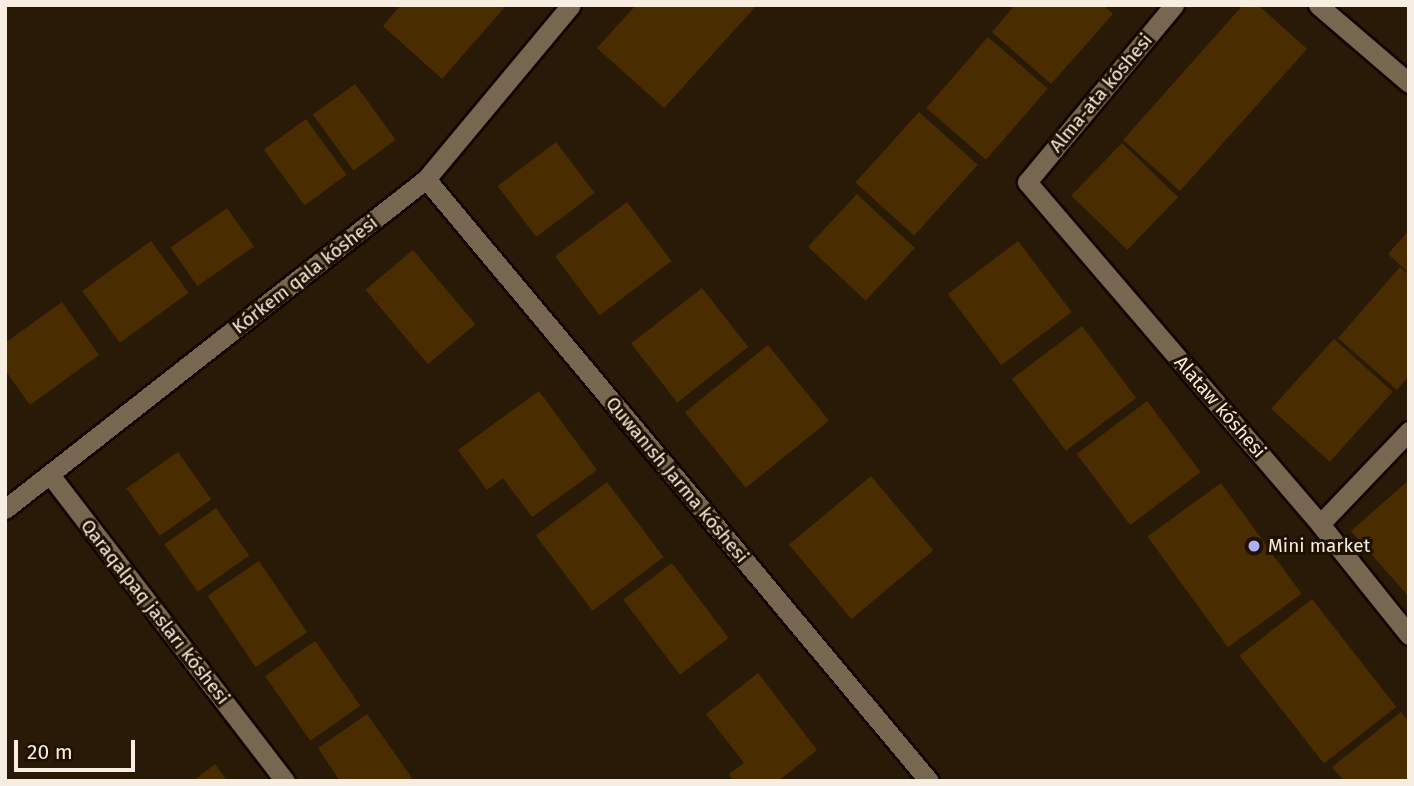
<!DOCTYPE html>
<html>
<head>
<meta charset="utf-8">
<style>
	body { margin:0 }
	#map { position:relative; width:1414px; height:786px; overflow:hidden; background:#281a06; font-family:"Fira Sans",sans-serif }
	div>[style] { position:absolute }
	.building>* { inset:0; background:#492d01; transform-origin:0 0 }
	.roads { filter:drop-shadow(2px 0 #100500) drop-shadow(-2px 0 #100500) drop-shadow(0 2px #100500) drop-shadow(0 -2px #100500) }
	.minor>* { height:19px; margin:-9.5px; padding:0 9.5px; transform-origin:9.5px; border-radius:9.5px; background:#776650 }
	.dots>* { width:19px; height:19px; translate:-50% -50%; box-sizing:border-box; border:4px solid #1e1100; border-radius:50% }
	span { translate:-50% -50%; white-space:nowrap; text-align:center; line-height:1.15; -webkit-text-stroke:6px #1e1100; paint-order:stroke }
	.street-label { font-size:19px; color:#f7ede1 }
	.poi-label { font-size:19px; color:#f7ede1 }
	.left { translate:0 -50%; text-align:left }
	.frame { position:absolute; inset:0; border:7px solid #f7ede1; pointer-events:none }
	.scale { position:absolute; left:14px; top:740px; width:121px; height:32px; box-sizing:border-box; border:4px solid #f7ede1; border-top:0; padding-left:9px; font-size:21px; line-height:24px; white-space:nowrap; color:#f7ede1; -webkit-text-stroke:5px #1e1100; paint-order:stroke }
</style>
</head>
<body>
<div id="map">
	<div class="building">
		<i style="clip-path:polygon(401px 5px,501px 5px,504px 8px,442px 79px,383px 26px)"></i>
		<i style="clip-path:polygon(636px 5px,757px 5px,664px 108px,597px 48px)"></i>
		<i style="clip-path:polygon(1015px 5px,1103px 5px,1113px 14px,1051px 84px,992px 32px)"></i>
		<i style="clip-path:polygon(1243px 5px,1258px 5px,1307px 49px,1180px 191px,1123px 140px)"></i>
		<i style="left:988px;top:37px;width:79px;height:94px;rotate:41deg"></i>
		<i style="left:355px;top:84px;width:69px;height:52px;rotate:54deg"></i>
		<i style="left:919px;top:112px;width:79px;height:95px;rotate:42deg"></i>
		<i style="left:306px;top:119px;width:69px;height:52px;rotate:54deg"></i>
		<i style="left:556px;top:142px;width:64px;height:73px;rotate:53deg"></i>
		<i style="left:1122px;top:143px;width:78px;height:73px;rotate:44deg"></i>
		<i style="left:857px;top:194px;width:79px;height:72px;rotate:43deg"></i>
		<i style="left:627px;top:202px;width:74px;height:90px;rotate:53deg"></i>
		<i style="left:227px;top:208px;width:47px;height:69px;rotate:55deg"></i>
		<i style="clip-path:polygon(1409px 230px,1409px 273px,1388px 254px)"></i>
		<i style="left:151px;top:241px;width:64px;height:85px;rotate:54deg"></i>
		<i style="left:1018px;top:241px;width:89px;height:88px;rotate:53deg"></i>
		<i style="left:413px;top:250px;width:97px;height:62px;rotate:50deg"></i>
		<i style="clip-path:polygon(1400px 267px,1409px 275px,1409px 376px,1397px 390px,1338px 338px)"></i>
		<i style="left:702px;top:288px;width:75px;height:90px;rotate:52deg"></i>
		<i style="clip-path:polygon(62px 302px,99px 355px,30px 405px,5px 370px,5px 343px)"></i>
		<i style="left:1082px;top:326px;width:90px;height:88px;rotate:53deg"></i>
		<i style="left:1334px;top:339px;width:79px;height:94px;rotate:42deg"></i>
		<i style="left:768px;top:345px;width:97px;height:107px;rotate:51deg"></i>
		<i style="clip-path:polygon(539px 391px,597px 470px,532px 517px,503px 478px,487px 490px,458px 450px)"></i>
		<i style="left:1147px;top:401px;width:89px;height:88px;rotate:53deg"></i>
		<i style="left:178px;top:452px;width:58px;height:63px;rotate:55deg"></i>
		<i style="left:871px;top:476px;width:97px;height:107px;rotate:50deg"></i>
		<i style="clip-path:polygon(1409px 480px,1409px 597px,1351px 531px)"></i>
		<i style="left:607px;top:482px;width:94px;height:89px;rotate:53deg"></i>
		<i style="left:1221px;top:483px;width:137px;height:91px;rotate:54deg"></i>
		<i style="left:216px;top:508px;width:58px;height:63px;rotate:55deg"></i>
		<i style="left:259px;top:561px;width:86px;height:62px;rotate:56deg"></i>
		<i style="left:672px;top:563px;width:94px;height:61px;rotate:53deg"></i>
		<i style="left:1312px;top:599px;width:137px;height:92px;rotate:52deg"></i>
		<i style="left:315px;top:641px;width:79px;height:61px;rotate:55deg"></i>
		<i style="clip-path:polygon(758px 673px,817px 750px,778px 781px,734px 781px,729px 774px,744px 763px,706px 714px)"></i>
		<i style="clip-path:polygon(1401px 712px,1409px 721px,1409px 781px,1344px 781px,1332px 767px)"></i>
		<i style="clip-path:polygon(367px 714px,412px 778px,408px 781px,340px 781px,318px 748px)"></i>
		<i style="clip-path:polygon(215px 764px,227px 781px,193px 781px)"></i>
	</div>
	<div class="roads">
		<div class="minor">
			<i style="left:1174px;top:5px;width:230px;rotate:129.7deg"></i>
			<i style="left:1027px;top:182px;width:450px;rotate:49.4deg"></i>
			<i style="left:1320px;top:524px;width:142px;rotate:51.3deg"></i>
			<i style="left:1318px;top:5px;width:120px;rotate:40.6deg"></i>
			<i style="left:426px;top:179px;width:784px;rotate:50.12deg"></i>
			<i style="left:51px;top:476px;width:384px;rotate:52.5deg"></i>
			<i style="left:5px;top:509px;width:535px;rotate:-38.09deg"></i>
			<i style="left:426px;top:179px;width:226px;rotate:-50.2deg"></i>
			<i style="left:1320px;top:524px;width:129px;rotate:-46.3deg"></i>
		</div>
	</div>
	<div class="dots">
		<i style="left:1254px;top:546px;background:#aeaefb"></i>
	</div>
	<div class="street-label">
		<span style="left:1101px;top:93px;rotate:-50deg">Alma-ata kóshesi</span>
		<span style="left:305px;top:275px;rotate:-38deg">Kórkem qala kóshesi</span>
		<span style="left:1220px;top:407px;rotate:49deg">Alataw kóshesi</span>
		<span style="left:677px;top:480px;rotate:50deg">Quwanısh Jarma kóshesi</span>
		<span style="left:155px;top:612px;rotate:52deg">Qaraqalpaq jasları kóshesi</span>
	</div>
	<div class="poi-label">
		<span class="left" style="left:1268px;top:546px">Mini market</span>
	</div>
	<div class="frame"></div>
	<div class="scale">20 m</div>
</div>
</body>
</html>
